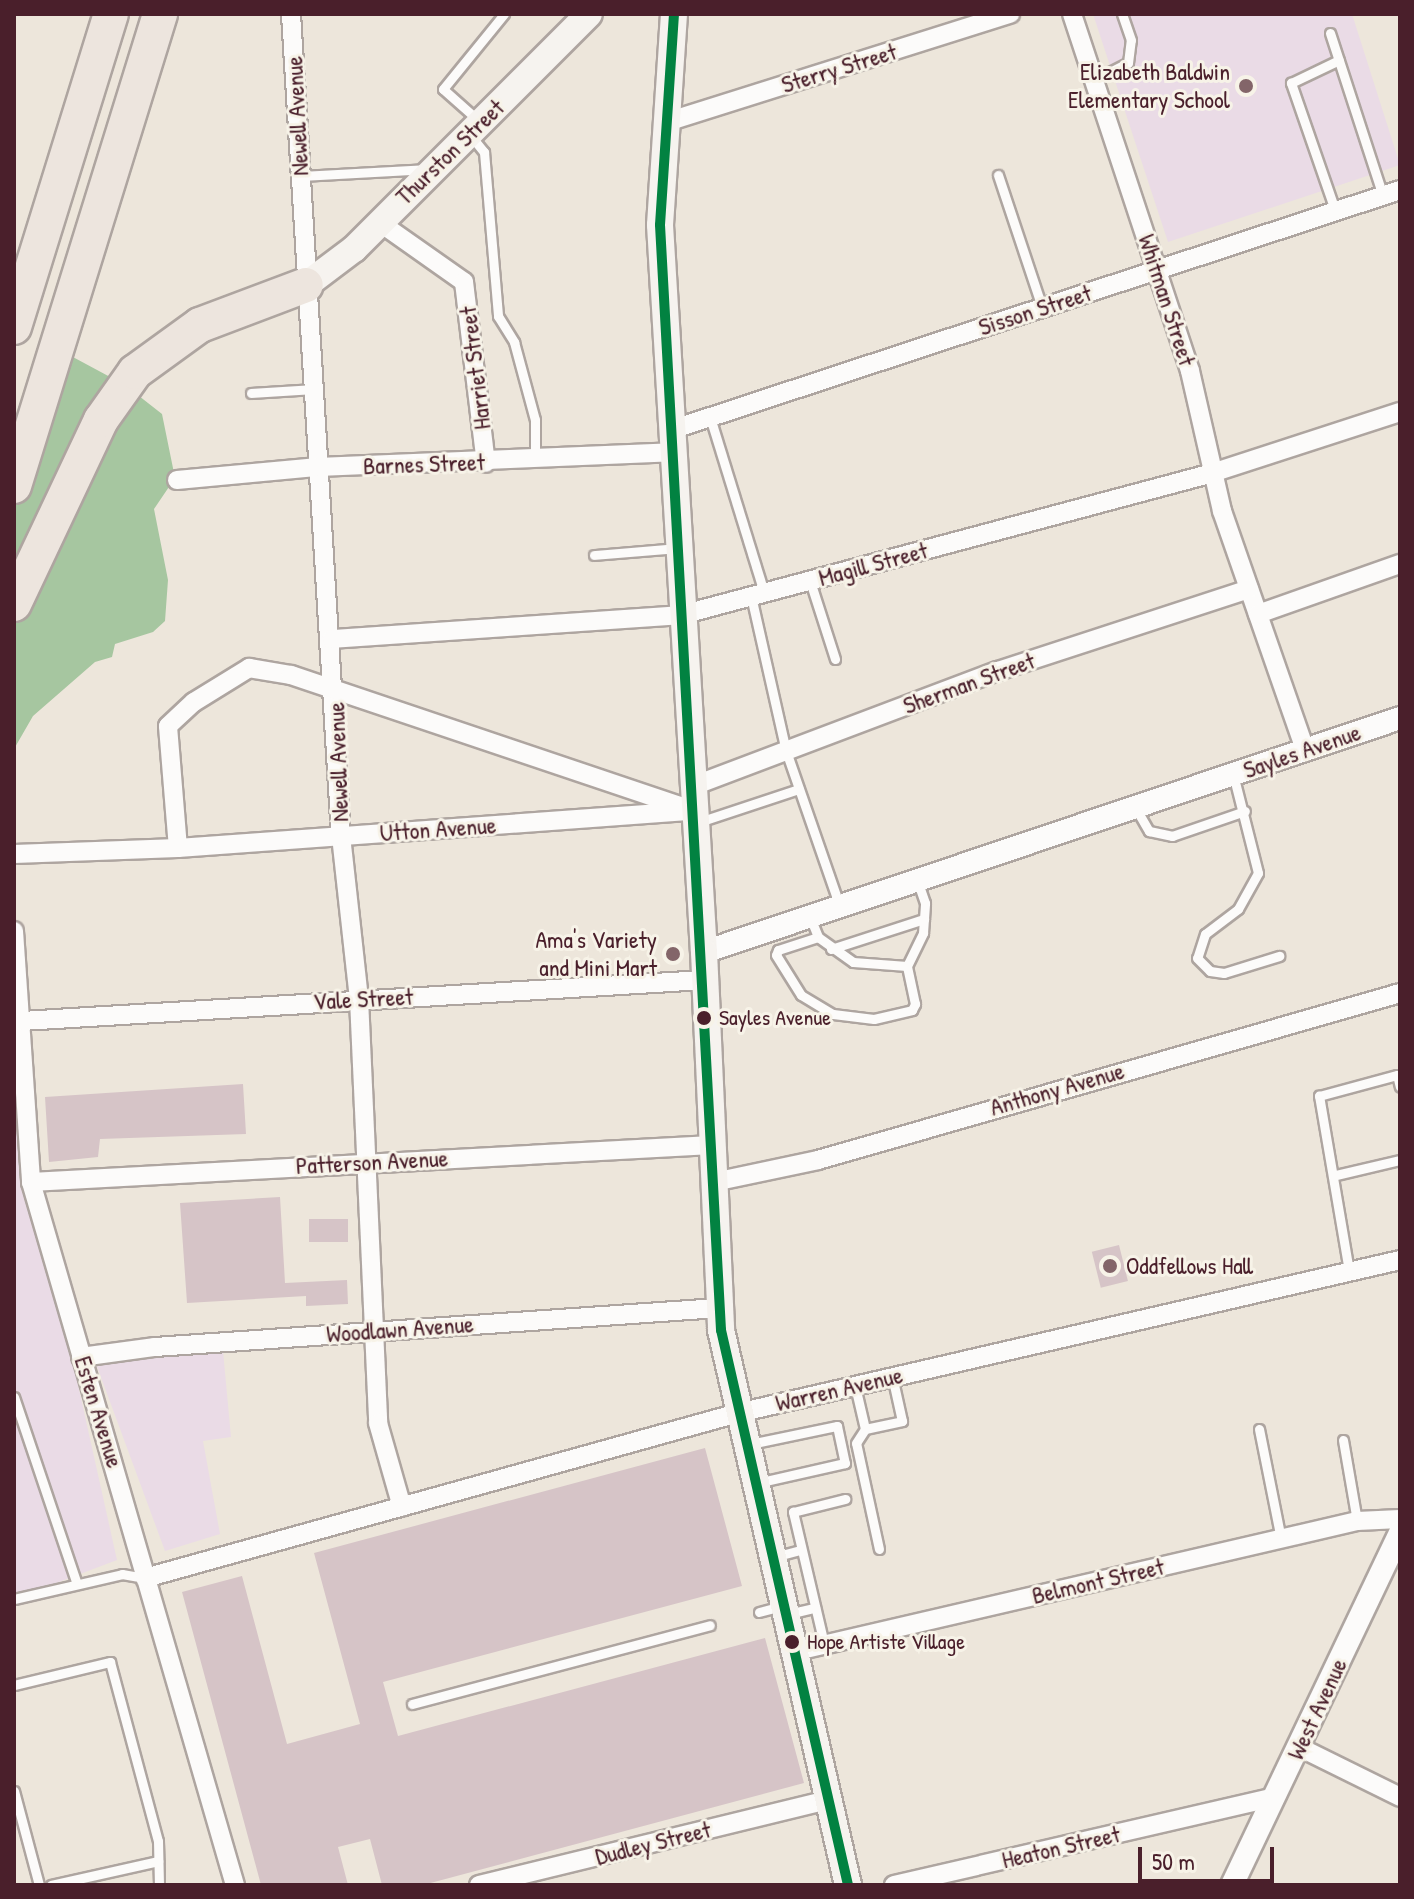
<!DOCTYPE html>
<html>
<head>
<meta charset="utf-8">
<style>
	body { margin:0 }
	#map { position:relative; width:1414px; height:1899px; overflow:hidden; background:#ede6db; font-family:"Patrick Hand",sans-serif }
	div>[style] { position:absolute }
	.built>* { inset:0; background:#eadbe6 }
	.forest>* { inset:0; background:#a6c6a0 }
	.building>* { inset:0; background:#d6c4c7; transform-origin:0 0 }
	.roads { filter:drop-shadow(2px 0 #aea5a0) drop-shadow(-2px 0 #aea5a0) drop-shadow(0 2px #aea5a0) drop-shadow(0 -2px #aea5a0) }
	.service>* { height:9px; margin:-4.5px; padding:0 4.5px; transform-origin:4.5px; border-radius:4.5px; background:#fcfbfa }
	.minor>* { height:18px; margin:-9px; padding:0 9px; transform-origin:9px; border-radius:9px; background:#fcfbfa }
	.tertiary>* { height:22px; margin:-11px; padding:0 11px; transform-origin:11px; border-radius:11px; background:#fcfbfa }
	.secondary>* { height:26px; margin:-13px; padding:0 13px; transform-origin:13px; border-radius:13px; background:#f6f3ef }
	.motorway>* { height:34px; margin:-17px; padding:0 17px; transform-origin:17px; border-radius:17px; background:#ede5de }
	.rail>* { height:8px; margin-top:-4px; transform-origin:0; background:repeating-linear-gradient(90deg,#f7f3e8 0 15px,#bab4b4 0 30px); box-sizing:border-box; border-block:2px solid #bab4b4 }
	.bus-1>* { height:10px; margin:-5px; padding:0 5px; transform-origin:5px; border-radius:5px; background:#028241 }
	.dots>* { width:22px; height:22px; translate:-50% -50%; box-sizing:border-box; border:4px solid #f7f3e8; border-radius:50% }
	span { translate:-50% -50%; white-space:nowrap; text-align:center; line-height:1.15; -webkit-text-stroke:6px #f7f3e8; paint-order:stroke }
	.bus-label { font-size:22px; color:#4a1f2b }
	.left { translate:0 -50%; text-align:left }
	.street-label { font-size:24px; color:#4a1f2b }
	.poi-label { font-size:24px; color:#4a1f2b }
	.right { translate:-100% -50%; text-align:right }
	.frame { position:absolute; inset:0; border:16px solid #4a1f2b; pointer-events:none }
	.scale { position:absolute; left:1138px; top:1847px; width:136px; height:36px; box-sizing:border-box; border:4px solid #4a1f2b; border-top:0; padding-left:10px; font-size:24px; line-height:28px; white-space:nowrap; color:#4a1f2b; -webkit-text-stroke:6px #f7f3e8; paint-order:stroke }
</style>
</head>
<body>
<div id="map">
	<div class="built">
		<i style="clip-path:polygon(1093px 14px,1352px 14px,1400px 165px,1168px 242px)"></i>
		<i style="clip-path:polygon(14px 1020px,22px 1183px,72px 1358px,117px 1560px,14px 1599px)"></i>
		<i style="clip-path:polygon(223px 1351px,231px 1437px,203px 1441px,220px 1534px,165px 1551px,95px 1361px)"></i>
	</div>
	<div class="forest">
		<i style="clip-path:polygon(58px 349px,125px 385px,162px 414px,175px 478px,154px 509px,168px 580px,165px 621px,153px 632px,115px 644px,112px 657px,95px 662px,33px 716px,14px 749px,14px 483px)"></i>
	</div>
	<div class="building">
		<i style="clip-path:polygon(243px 1084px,246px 1134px,100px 1139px,98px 1157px,49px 1162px,45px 1097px)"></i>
		<i style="clip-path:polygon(280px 1197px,285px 1283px,347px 1280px,348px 1304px,306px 1306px,306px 1296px,187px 1303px,180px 1203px)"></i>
		<i style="left:348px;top:1219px;width:23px;height:39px;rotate:90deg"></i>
		<i style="left:1119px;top:1245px;width:37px;height:28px;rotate:76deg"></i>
		<i style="clip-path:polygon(705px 1448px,742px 1586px,383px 1682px,398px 1736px,765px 1638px,804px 1783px,423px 1885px,382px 1885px,370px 1839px,338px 1847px,348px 1885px,261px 1885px,182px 1592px,242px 1576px,287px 1744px,360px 1724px,314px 1553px)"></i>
	</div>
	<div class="roads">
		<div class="service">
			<i style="left:1330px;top:33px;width:171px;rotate:72deg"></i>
			<i style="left:1094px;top:80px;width:38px;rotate:-27deg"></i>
			<i style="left:1128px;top:63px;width:23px;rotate:-83deg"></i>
			<i style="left:1131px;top:40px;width:28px;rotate:-109deg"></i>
			<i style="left:479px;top:121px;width:48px;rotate:-138.4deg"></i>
			<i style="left:443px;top:89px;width:97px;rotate:-50.9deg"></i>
			<i style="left:471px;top:136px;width:21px;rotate:51deg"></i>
			<i style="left:484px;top:152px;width:165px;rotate:85.1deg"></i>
			<i style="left:498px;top:316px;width:31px;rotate:58deg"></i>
			<i style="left:514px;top:342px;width:81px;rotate:74.9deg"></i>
			<i style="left:535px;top:420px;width:40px;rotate:90deg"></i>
			<i style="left:998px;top:175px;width:139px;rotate:71.6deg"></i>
			<i style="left:301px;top:176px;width:128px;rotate:-3.1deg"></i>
			<i style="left:1336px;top:213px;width:138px;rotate:-109.1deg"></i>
			<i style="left:1291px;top:83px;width:53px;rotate:-25.6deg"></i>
			<i style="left:251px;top:393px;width:63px;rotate:-3.6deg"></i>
			<i style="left:710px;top:417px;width:184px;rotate:72.9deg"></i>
			<i style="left:594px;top:555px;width:83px;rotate:-4.8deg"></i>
			<i style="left:810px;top:581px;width:82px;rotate:72.2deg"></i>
			<i style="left:751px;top:596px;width:159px;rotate:77.3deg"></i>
			<i style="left:786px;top:751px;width:165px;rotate:70.9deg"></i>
			<i style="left:1233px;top:774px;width:102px;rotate:75.8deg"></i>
			<i style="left:1258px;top:873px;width:41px;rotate:119.1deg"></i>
			<i style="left:1238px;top:909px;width:41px;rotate:142.9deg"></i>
			<i style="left:1205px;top:934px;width:25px;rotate:108deg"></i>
			<i style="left:1197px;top:958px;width:18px;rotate:45deg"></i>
			<i style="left:1210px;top:971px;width:14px;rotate:8deg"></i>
			<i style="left:1224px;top:973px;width:58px;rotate:-17.2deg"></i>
			<i style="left:1135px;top:807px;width:28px;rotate:60deg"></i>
			<i style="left:1149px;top:831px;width:24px;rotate:12deg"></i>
			<i style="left:1172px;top:836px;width:77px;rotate:-18.9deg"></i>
			<i style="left:699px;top:822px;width:105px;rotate:-18.3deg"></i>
			<i style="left:810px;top:917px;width:22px;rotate:68deg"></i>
			<i style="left:818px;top:937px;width:43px;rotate:35.5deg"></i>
			<i style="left:853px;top:962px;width:54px;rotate:4.2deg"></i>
			<i style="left:818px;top:937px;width:42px;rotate:162deg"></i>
			<i style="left:778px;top:950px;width:5px;rotate:112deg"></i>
			<i style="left:776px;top:955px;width:47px;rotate:58deg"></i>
			<i style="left:801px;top:995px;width:37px;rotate:31deg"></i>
			<i style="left:833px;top:1014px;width:41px;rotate:7deg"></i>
			<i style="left:874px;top:1019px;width:39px;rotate:-13deg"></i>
			<i style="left:912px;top:1010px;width:7px;rotate:-63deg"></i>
			<i style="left:915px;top:1004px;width:39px;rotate:-102deg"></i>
			<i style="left:907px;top:966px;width:37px;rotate:-64deg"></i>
			<i style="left:923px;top:933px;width:30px;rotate:-86deg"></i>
			<i style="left:925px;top:903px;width:24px;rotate:-109deg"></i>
			<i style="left:831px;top:949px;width:98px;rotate:-17.9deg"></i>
			<i style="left:1336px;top:1175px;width:66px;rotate:-13.2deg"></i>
			<i style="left:1349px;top:1271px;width:178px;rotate:-99.7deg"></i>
			<i style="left:1319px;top:1096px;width:81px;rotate:-15.1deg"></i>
			<i style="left:1397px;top:1075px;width:12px;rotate:76deg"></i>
			<i style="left:855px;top:1386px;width:44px;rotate:76.9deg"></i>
			<i style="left:14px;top:1397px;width:197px;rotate:71.4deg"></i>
			<i style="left:1259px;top:1429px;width:112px;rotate:78.7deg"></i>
			<i style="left:1343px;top:1440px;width:82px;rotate:80.2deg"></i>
			<i style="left:750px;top:1444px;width:89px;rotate:-11.7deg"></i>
			<i style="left:837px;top:1426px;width:38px;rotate:78deg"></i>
			<i style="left:845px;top:1463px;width:90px;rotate:167.2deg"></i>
			<i style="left:879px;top:1549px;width:108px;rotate:-102.2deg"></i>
			<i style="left:856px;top:1443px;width:17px;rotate:-57deg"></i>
			<i style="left:865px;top:1429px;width:38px;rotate:-12deg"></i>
			<i style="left:902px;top:1421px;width:46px;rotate:-102.5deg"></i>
			<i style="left:774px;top:1557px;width:28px;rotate:-15deg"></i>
			<i style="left:14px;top:1599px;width:111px;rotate:-13deg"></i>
			<i style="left:122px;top:1574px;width:23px;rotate:10deg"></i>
			<i style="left:759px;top:1612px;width:24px;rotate:-15deg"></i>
			<i style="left:788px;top:1614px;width:28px;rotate:-13deg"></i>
			<i style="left:824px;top:1644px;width:136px;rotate:-103.2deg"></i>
			<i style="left:793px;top:1512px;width:54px;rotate:-14deg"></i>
			<i style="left:14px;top:1685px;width:99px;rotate:-13.5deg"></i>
			<i style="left:110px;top:1662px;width:185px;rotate:75deg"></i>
			<i style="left:158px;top:1841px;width:44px;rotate:88.7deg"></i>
			<i style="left:412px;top:1704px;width:308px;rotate:-14.8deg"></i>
			<i style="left:14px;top:1791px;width:97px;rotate:75.1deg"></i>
			<i style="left:51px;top:1885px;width:110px;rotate:-12.6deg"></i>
		</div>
		<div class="minor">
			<i style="left:291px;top:14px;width:824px;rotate:86.52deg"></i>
			<i style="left:341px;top:836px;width:164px;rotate:83.7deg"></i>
			<i style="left:359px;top:999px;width:424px;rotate:87.4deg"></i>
			<i style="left:378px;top:1423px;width:87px;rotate:74.1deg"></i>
			<i style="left:1072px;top:14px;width:376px;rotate:71.7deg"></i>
			<i style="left:1190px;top:371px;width:144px;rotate:77.1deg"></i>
			<i style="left:1222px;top:511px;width:253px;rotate:70.8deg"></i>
			<i style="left:667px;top:122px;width:360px;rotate:-17.5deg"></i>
			<i style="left:379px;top:222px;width:104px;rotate:35.2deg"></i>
			<i style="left:464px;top:282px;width:182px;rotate:83.1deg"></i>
			<i style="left:671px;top:430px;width:767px;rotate:-18.22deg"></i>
			<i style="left:177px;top:480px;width:142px;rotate:-5.3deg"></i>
			<i style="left:318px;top:467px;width:354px;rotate:-2.4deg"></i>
			<i style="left:1258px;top:614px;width:151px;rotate:-19.4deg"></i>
			<i style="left:332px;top:639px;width:350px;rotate:-3.9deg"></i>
			<i style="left:681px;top:615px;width:547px;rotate:-14.95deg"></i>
			<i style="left:1209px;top:474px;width:201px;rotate:-18deg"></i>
			<i style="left:693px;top:786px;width:326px;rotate:-20.7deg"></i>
			<i style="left:998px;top:671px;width:264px;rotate:-18.1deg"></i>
			<i style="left:178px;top:848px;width:122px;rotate:-94.7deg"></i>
			<i style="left:168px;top:726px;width:35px;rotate:-43deg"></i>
			<i style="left:194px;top:702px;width:65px;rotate:-31.7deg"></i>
			<i style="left:249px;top:668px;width:43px;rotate:9.5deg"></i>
			<i style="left:291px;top:675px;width:425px;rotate:18.6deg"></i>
			<i style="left:14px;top:854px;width:164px;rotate:-2.1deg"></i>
			<i style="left:178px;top:848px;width:511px;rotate:-4.15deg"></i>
			<i style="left:14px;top:931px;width:252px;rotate:86.1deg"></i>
			<i style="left:31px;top:1182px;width:732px;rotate:73.82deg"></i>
			<i style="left:22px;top:1021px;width:683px;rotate:-3.44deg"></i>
			<i style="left:31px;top:1182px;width:682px;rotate:-3.11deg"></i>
			<i style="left:714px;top:1182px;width:106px;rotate:-11.9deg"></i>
			<i style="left:818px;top:1160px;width:605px;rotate:-16.01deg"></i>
			<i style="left:81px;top:1357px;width:75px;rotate:-7.7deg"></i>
			<i style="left:155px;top:1347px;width:565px;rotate:-3.96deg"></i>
			<i style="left:145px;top:1578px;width:616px;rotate:-15.55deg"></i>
			<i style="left:738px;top:1413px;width:679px;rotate:-13.01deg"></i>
			<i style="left:797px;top:1651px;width:575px;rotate:-13.07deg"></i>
			<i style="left:1357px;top:1521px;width:43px;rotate:-2.7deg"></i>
			<i style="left:1299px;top:1747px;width:113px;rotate:26.3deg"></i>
			<i style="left:479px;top:1885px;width:359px;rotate:-13.7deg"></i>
			<i style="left:894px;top:1885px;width:391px;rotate:-13deg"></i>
		</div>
		<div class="tertiary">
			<i style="left:704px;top:952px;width:734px;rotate:-18.58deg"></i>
			<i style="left:1232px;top:1885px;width:391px;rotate:-64.5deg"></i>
		</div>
		<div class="secondary">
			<i style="left:674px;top:14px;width:211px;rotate:93.8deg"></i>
			<i style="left:660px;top:225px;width:728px;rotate:86.54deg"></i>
			<i style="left:704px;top:952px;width:378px;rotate:87.4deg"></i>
			<i style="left:721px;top:1330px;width:569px;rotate:77.11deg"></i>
			<i style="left:306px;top:285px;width:60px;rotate:-36.9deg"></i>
			<i style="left:354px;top:249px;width:332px;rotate:-45deg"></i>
		</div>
		<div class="motorway">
			<i style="left:14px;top:327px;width:328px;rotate:-72.8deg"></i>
			<i style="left:14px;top:486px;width:494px;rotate:-72.8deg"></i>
			<i style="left:14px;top:604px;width:204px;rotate:-64.7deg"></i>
			<i style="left:101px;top:420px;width:59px;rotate:-54.7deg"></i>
			<i style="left:135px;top:372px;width:80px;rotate:-35.9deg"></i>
			<i style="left:200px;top:325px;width:113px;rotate:-20.7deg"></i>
		</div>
	</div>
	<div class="rail">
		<i style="left:14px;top:16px;width:2px;rotate:-90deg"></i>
	</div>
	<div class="bus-1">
		<i style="left:674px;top:14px;width:211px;rotate:93.8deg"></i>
		<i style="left:660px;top:225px;width:1107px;rotate:86.84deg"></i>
		<i style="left:721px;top:1330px;width:569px;rotate:77.11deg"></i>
	</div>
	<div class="dots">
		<i style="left:1246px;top:86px;background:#836569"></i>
		<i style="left:673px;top:954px;background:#836569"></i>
		<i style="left:704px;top:1018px;background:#4a1f2b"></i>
		<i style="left:1110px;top:1266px;background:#836569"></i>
		<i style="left:792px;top:1642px;background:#4a1f2b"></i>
	</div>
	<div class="bus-label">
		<span class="left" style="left:719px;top:1018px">Sayles Avenue</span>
		<span class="left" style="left:807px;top:1642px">Hope Artiste Village</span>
	</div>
	<div class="street-label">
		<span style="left:839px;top:68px;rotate:-17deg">Sterry Street</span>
		<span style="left:297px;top:116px;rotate:-93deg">Newell Avenue</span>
		<span style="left:450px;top:152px;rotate:-44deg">Thurston Street</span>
		<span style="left:1167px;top:300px;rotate:72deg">Whitman Street</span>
		<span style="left:1035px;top:310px;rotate:-18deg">Sisson Street</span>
		<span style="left:475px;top:368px;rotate:-97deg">Harriet Street</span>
		<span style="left:424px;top:464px;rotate:-2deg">Barnes Street</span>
		<span style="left:873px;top:564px;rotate:-15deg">Magill Street</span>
		<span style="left:969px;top:683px;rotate:-20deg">Sherman Street</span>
		<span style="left:1302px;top:751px;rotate:-19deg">Sayles Avenue</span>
		<span style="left:338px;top:762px;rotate:-92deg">Newell Avenue</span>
		<span style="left:438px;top:829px;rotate:-4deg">Utton Avenue</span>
		<span style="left:363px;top:999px;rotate:-3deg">Vale Street</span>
		<span style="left:1057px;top:1089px;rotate:-16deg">Anthony Avenue</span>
		<span style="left:372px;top:1162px;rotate:-3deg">Patterson Avenue</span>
		<span style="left:400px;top:1329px;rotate:-4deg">Woodlawn Avenue</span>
		<span style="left:839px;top:1389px;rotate:-13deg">Warren Avenue</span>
		<span style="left:99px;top:1412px;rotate:73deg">Esten Avenue</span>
		<span style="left:1098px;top:1581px;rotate:-13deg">Belmont Street</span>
		<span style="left:1317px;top:1709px;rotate:-65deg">West Avenue</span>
		<span style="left:653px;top:1843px;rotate:-14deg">Dudley Street</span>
		<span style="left:1061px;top:1847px;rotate:-13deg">Heaton Street</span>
	</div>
	<div class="poi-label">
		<span class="right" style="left:1230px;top:86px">Elizabeth Baldwin<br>Elementary School</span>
		<span class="right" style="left:657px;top:954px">Ama's Variety<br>and Mini Mart</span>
		<span class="left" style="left:1126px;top:1266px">Oddfellows Hall</span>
	</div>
	<div class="frame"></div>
	<div class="scale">50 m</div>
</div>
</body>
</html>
